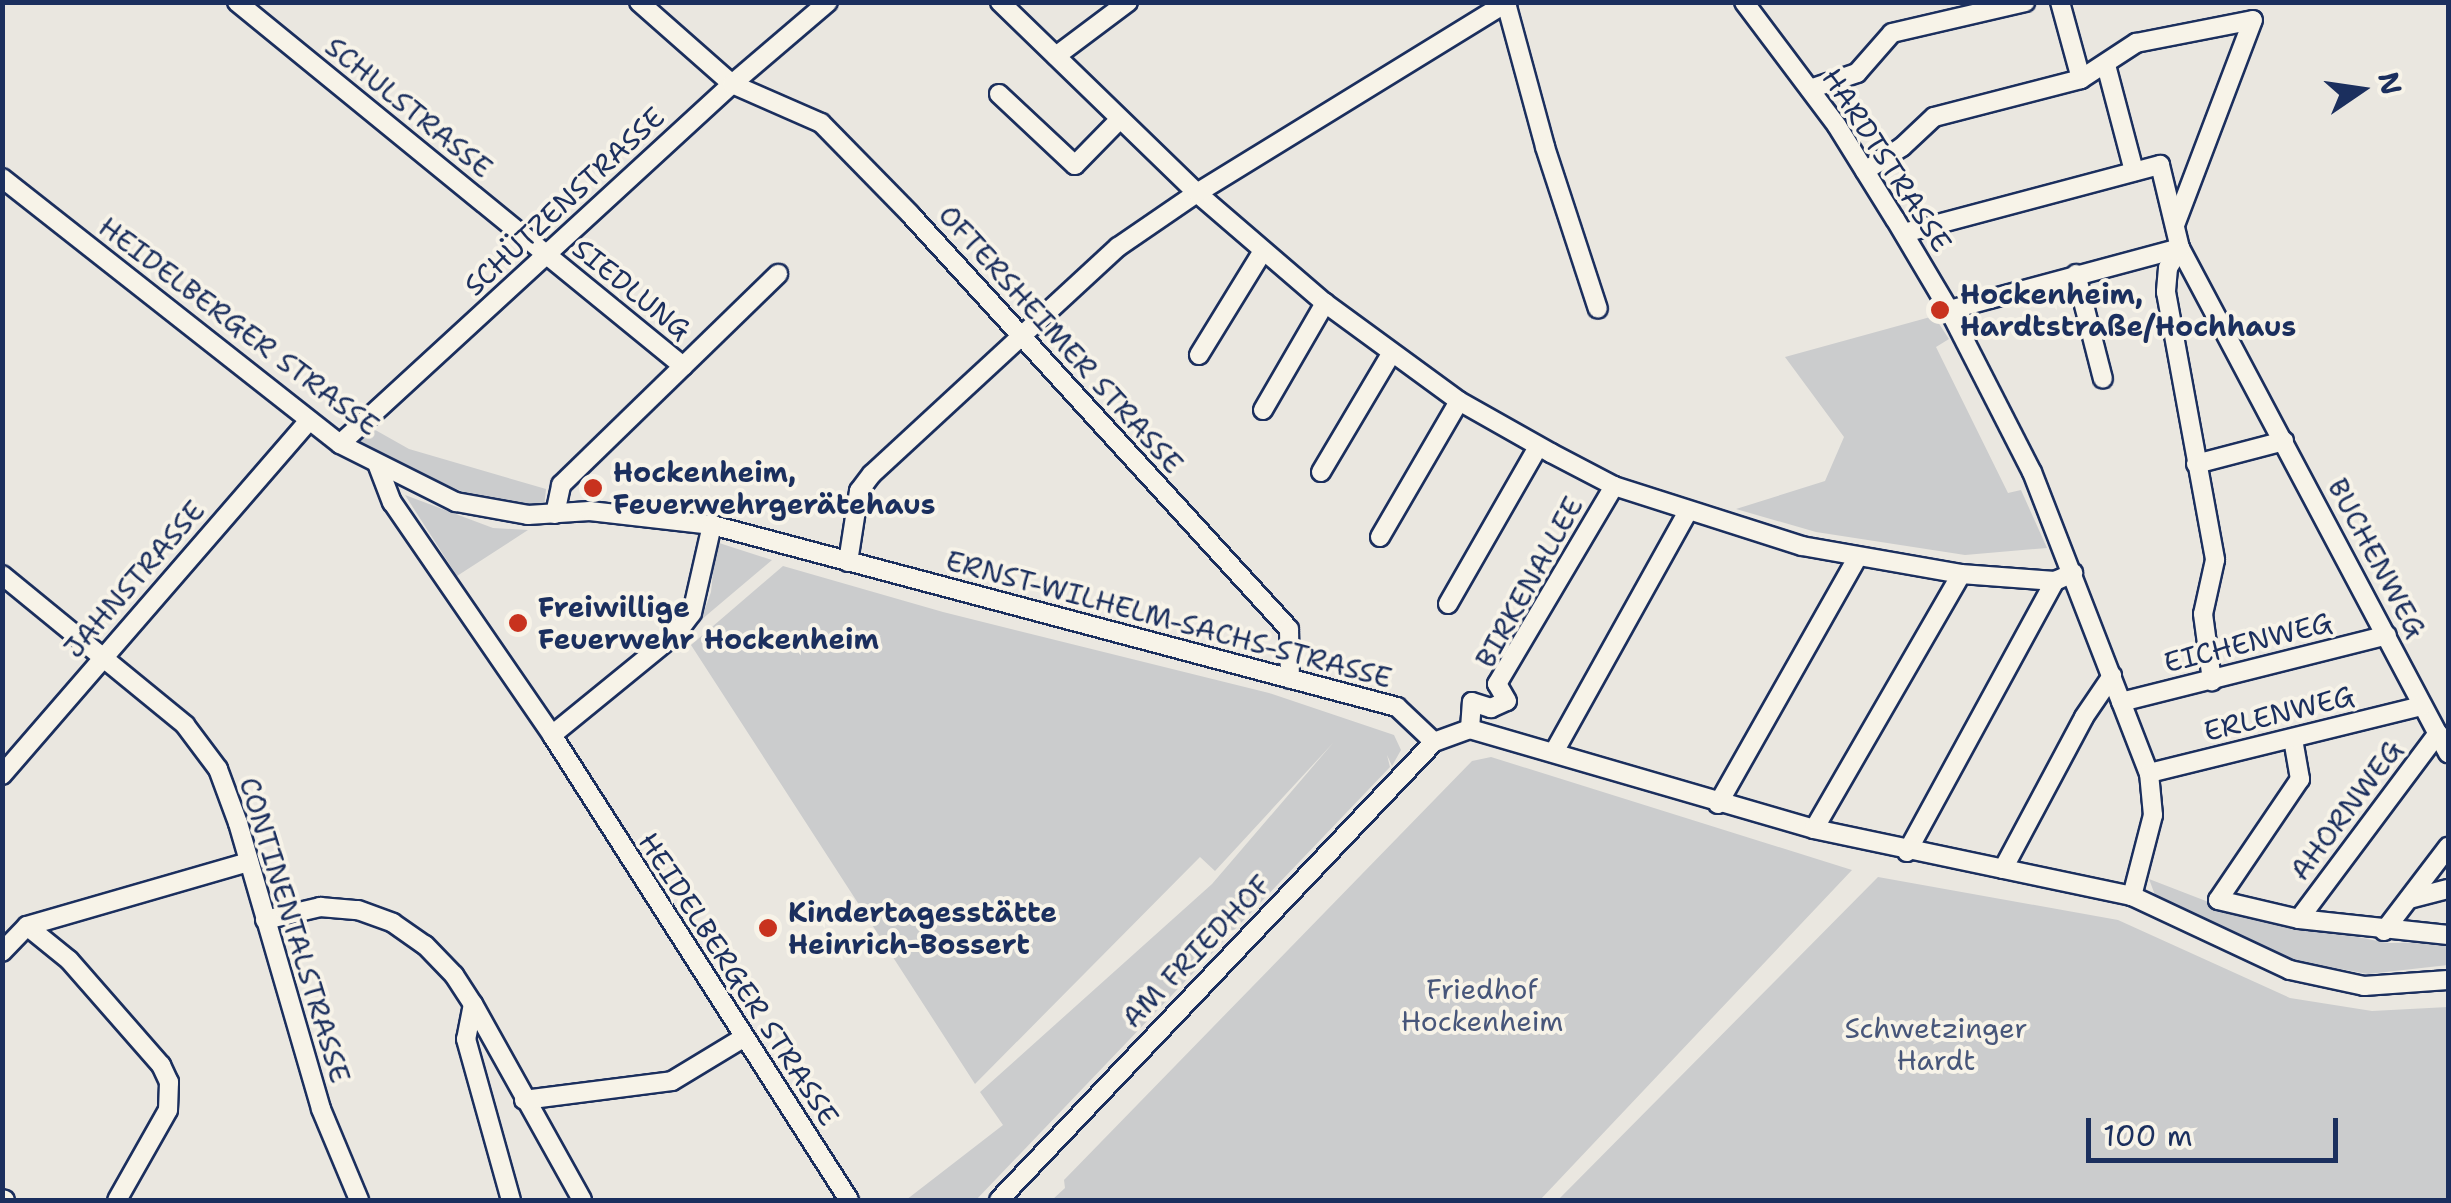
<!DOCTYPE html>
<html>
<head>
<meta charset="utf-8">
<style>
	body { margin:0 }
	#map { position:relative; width:2451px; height:1203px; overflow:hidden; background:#eae7e0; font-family:"Shantell Sans",sans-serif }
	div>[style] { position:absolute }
	.green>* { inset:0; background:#cbcccd }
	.roads { filter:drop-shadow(2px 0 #1b2f5e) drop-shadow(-2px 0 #1b2f5e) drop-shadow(0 2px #1b2f5e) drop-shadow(0 -2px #1b2f5e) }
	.minor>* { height:18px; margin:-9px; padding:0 9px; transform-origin:9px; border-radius:9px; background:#f7f3e8 }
	.dots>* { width:28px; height:28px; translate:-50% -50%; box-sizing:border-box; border:5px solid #f7f3e8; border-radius:50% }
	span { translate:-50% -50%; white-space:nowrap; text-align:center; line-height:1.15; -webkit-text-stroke:8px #f7f3e8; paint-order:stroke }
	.street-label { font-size:28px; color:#1b2f5e }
	.poi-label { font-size:28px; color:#1b2f5e; font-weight:700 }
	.left { translate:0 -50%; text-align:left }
	.park-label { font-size:28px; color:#47567a }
	.frame { position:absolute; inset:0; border:5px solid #1b2f5e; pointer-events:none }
	.north { position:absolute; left:2311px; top:40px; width:100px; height:100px; -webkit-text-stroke:8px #f7f3e8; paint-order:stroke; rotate:77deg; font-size:28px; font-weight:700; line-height:40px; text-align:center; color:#1b2f5e }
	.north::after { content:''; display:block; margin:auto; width:35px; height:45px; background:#1b2f5e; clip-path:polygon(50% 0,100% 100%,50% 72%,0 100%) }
	.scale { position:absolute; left:2086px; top:1118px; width:252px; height:45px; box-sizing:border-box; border:5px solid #1b2f5e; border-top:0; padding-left:12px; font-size:30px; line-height:35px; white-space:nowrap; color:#1b2f5e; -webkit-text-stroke:8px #f7f3e8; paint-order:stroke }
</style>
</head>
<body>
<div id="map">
	<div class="green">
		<i style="clip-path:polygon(1934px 316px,1949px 339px,1936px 347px,2008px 493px,2021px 490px,2047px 548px,1965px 555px,1816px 532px,1736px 509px,1825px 481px,1844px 437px,1785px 357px)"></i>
		<i style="clip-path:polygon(370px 427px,409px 449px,546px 489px,544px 508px,475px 497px,353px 444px)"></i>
		<i style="clip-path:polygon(405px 495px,493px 528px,528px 530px,457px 576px)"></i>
		<i style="clip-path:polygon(716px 542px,772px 560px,701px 620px,711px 592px)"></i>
		<i style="clip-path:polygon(783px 566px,943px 612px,1269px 693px,1394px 735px,1401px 750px,1392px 766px,1387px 755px,1390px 767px,976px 1200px,906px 1200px,1003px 1125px,980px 1092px,1212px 884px,1333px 743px,1215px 871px,1200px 857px,975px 1084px,691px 645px)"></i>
		<i style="clip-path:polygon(1491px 757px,1852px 870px,1540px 1200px,1052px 1200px,1065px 1188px,1064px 1180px,1472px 761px)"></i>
		<i style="clip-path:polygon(1878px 877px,2118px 920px,2290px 998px,2372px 1011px,2448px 1007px,2448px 1200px,1558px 1200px)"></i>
		<i style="clip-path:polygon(2149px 879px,2237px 913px,2388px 943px,2448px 942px,2448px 965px,2368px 974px,2291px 960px,2155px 895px)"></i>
	</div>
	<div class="roads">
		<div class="minor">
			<i style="left:237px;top:2px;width:576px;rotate:39.22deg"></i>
			<i style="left:639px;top:2px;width:124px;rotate:41.4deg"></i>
			<i style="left:732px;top:84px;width:97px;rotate:23.7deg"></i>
			<i style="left:821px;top:123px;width:127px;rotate:45.6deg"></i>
			<i style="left:910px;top:214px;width:562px;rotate:47.6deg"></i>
			<i style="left:1289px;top:629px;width:50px;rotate:88.9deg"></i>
			<i style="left:1000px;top:2px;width:274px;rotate:44.1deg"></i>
			<i style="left:1197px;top:193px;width:169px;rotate:40.7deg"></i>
			<i style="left:1325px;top:303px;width:166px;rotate:36.2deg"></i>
			<i style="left:1459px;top:401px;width:106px;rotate:29.5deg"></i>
			<i style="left:1551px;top:453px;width:71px;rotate:27.6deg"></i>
			<i style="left:1614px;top:486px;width:197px;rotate:17.7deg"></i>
			<i style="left:1802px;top:546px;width:161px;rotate:10deg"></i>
			<i style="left:1961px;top:574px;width:94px;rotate:4.3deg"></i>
			<i style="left:2055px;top:581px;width:20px;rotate:-24deg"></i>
			<i style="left:1744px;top:2px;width:155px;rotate:53.1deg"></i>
			<i style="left:1837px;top:126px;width:110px;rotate:58.1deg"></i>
			<i style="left:1895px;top:219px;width:106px;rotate:59.3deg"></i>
			<i style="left:1949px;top:310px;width:182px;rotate:62.9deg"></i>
			<i style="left:2032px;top:472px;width:323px;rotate:68.8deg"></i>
			<i style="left:2149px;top:773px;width:42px;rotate:84.6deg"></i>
			<i style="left:2153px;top:815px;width:84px;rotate:104.5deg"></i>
			<i style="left:2060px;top:2px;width:80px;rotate:74.7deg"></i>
			<i style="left:1506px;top:3px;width:149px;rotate:74.8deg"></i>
			<i style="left:1545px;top:147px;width:170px;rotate:71.9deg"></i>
			<i style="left:1056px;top:56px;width:90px;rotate:-36.9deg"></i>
			<i style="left:2106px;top:65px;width:110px;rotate:75.2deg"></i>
			<i style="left:1810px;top:89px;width:50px;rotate:-18.8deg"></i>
			<i style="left:1857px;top:73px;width:53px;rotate:-48.8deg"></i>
			<i style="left:1892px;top:33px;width:137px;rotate:-13.1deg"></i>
			<i style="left:999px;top:94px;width:104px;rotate:43.1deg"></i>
			<i style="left:1075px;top:165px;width:64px;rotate:-45.6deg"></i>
			<i style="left:1865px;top:171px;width:44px;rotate:-33deg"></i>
			<i style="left:1902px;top:147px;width:44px;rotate:-43.2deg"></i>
			<i style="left:1934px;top:117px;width:152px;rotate:-14.5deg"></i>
			<i style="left:2081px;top:79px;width:66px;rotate:-33.2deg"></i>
			<i style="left:2136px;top:43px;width:119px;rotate:-11.1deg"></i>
			<i style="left:2px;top:178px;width:430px;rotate:38.2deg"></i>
			<i style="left:340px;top:444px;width:130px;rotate:26.6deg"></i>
			<i style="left:456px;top:502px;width:73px;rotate:10.2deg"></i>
			<i style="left:528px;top:515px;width:62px;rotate:-3.7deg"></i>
			<i style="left:590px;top:511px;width:123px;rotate:6.5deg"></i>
			<i style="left:712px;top:525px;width:709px;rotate:14.88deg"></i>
			<i style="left:1397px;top:707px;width:51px;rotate:43.4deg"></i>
			<i style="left:2175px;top:225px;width:219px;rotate:-69.2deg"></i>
			<i style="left:1904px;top:233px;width:265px;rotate:-14.9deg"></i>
			<i style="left:2160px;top:165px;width:85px;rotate:76.5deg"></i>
			<i style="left:2180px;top:248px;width:572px;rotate:62.05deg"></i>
			<i style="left:2180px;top:248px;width:23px;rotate:121deg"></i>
			<i style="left:2168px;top:268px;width:24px;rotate:95deg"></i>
			<i style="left:2166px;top:292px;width:272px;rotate:79.6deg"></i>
			<i style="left:2215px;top:560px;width:55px;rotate:102.5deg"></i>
			<i style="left:2203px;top:614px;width:68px;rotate:82.3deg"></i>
			<i style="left:2076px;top:274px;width:108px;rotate:75.6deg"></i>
			<i style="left:1949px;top:310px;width:239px;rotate:-15deg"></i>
			<i style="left:1199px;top:355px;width:122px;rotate:-58.4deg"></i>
			<i style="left:1263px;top:410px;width:124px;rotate:-59.9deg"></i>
			<i style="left:340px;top:444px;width:532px;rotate:-42.56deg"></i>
			<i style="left:732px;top:84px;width:126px;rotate:-40.5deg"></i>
			<i style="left:2196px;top:464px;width:91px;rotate:-14.6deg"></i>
			<i style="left:378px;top:466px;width:39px;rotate:69deg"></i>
			<i style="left:392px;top:502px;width:283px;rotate:55.5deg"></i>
			<i style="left:552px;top:735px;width:552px;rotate:57.43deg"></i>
			<i style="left:1321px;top:472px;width:137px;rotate:-59.3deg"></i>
			<i style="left:555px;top:514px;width:30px;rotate:-78deg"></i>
			<i style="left:561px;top:485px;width:303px;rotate:-44.2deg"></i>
			<i style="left:1380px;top:537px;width:157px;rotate:-59.8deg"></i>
			<i style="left:848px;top:562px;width:72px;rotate:-81.2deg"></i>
			<i style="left:859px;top:491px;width:21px;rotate:-53deg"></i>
			<i style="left:872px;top:474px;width:335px;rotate:-42.7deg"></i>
			<i style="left:1118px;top:247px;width:96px;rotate:-34.4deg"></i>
			<i style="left:1197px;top:193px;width:365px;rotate:-31.6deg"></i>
			<i style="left:2px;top:575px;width:237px;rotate:39.3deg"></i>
			<i style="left:185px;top:725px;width:55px;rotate:53.1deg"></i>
			<i style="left:218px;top:769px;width:58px;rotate:69.7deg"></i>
			<i style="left:238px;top:823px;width:298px;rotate:73.8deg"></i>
			<i style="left:321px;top:1109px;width:99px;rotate:67.3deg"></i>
			<i style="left:1448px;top:604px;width:181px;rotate:-60.2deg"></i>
			<i style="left:2121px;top:702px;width:274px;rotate:-14.1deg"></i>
			<i style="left:1470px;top:729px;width:27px;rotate:-86deg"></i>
			<i style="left:1472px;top:702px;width:20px;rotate:18deg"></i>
			<i style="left:1491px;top:708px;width:17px;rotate:-24deg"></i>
			<i style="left:1507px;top:701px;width:20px;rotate:-120deg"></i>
			<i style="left:1497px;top:684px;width:230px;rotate:-59.4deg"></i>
			<i style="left:552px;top:735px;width:160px;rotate:-39.2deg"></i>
			<i style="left:676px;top:634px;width:26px;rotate:-53deg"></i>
			<i style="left:692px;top:613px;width:90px;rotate:-77.2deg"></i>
			<i style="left:2293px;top:739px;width:41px;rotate:80.1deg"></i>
			<i style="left:2300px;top:779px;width:146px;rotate:124.1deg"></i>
			<i style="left:2218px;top:900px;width:83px;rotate:13.2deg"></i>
			<i style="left:2299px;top:919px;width:150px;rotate:6.1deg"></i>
			<i style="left:1554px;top:752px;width:276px;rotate:-60.9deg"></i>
			<i style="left:2149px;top:773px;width:281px;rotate:-13.8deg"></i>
			<i style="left:2px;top:775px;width:469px;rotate:-49.1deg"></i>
			<i style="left:1718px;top:804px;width:283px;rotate:-60.5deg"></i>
			<i style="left:1814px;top:829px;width:294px;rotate:-60deg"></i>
			<i style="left:1907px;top:852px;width:309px;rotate:-61.4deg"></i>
			<i style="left:2003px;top:869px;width:172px;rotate:-61.9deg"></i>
			<i style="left:2084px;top:717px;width:50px;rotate:-55.7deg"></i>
			<i style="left:2409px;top:899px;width:40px;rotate:-14.4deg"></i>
			<i style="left:2299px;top:919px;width:232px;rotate:-53.2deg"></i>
			<i style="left:265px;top:920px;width:57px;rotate:-13.3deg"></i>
			<i style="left:320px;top:907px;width:38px;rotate:5deg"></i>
			<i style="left:358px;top:910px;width:37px;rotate:20deg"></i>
			<i style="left:393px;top:923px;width:39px;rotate:35deg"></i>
			<i style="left:425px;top:945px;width:42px;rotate:46deg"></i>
			<i style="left:454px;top:975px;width:35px;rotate:57deg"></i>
			<i style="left:473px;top:1004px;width:224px;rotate:60.9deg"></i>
			<i style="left:27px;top:926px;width:54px;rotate:39deg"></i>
			<i style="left:69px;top:960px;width:140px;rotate:48.8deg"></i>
			<i style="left:161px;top:1065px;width:19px;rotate:65deg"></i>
			<i style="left:169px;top:1082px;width:28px;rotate:92deg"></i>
			<i style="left:168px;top:1110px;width:103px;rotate:119.5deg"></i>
			<i style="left:2384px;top:931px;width:106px;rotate:-52.7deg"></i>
			<i style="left:2px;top:952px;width:36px;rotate:-46deg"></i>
			<i style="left:27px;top:926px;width:231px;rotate:-16.1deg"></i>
			<i style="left:473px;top:1004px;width:36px;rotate:101deg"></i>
			<i style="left:466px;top:1039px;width:167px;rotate:74.4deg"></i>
			<i style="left:524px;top:1100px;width:149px;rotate:-7.3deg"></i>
			<i style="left:672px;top:1081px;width:83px;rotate:-31.2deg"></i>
			<i style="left:2px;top:1199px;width:3px;rotate:18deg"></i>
			<i style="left:999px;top:1200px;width:632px;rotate:-46.48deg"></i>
			<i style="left:1434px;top:742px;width:38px;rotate:-20deg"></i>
			<i style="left:1470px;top:729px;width:358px;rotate:16.2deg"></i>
			<i style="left:1814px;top:829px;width:325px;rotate:11.9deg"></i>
			<i style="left:2132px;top:896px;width:174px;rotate:25.1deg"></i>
			<i style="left:2290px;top:970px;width:76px;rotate:12.2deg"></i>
			<i style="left:2364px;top:986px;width:84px;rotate:-4.1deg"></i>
		</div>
	</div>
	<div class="dots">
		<i style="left:1940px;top:310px;background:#c8321e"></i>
		<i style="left:593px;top:488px;background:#c8321e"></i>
		<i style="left:518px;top:623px;background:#c8321e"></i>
		<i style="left:768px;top:928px;background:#c8321e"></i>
	</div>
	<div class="street-label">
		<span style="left:409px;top:107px;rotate:39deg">SCHULSTRASSE</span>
		<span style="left:1887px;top:160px;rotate:57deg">HARDTSTRASSE</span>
		<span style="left:564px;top:201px;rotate:-43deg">SCHÜTZENSTRASSE</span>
		<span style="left:632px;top:289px;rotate:39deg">SIEDLUNG</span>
		<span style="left:239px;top:326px;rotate:37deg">HEIDELBERGER STRASSE</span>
		<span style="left:1061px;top:339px;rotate:48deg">OFTERSHEIMER STRASSE</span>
		<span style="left:2377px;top:558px;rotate:62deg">BUCHENWEG</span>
		<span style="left:134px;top:579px;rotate:-49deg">JAHNSTRASSE</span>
		<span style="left:1529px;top:582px;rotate:-61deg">BIRKENALLEE</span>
		<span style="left:1169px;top:619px;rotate:15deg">ERNST-WILHELM-SACHS-STRASSE</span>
		<span style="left:2248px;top:642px;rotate:-14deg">EICHENWEG</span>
		<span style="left:2279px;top:713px;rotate:-14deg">ERLENWEG</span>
		<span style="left:2346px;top:810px;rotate:-53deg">AHORNWEG</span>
		<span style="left:295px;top:930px;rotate:73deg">CONTINENTALSTRASSE</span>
		<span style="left:1196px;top:951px;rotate:-46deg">AM FRIEDHOF</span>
		<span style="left:739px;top:979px;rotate:57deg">HEIDELBERGER STRASSE</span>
	</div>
	<div class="poi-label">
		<span class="left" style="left:1960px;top:310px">Hockenheim,<br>Hardtstraße/Hochhaus</span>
		<span class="left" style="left:613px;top:488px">Hockenheim,<br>Feuerwehrgerätehaus</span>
		<span class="left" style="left:538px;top:623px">Freiwillige<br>Feuerwehr Hockenheim</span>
		<span class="left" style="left:788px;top:928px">Kindertagesstätte<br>Heinrich-Bossert</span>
	</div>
	<div class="park-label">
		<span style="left:1482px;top:1005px">Friedhof<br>Hockenheim</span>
		<span style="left:1936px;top:1044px">Schwetzinger<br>Hardt</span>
	</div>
	<div class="frame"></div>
	<div class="north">N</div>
	<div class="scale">100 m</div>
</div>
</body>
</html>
